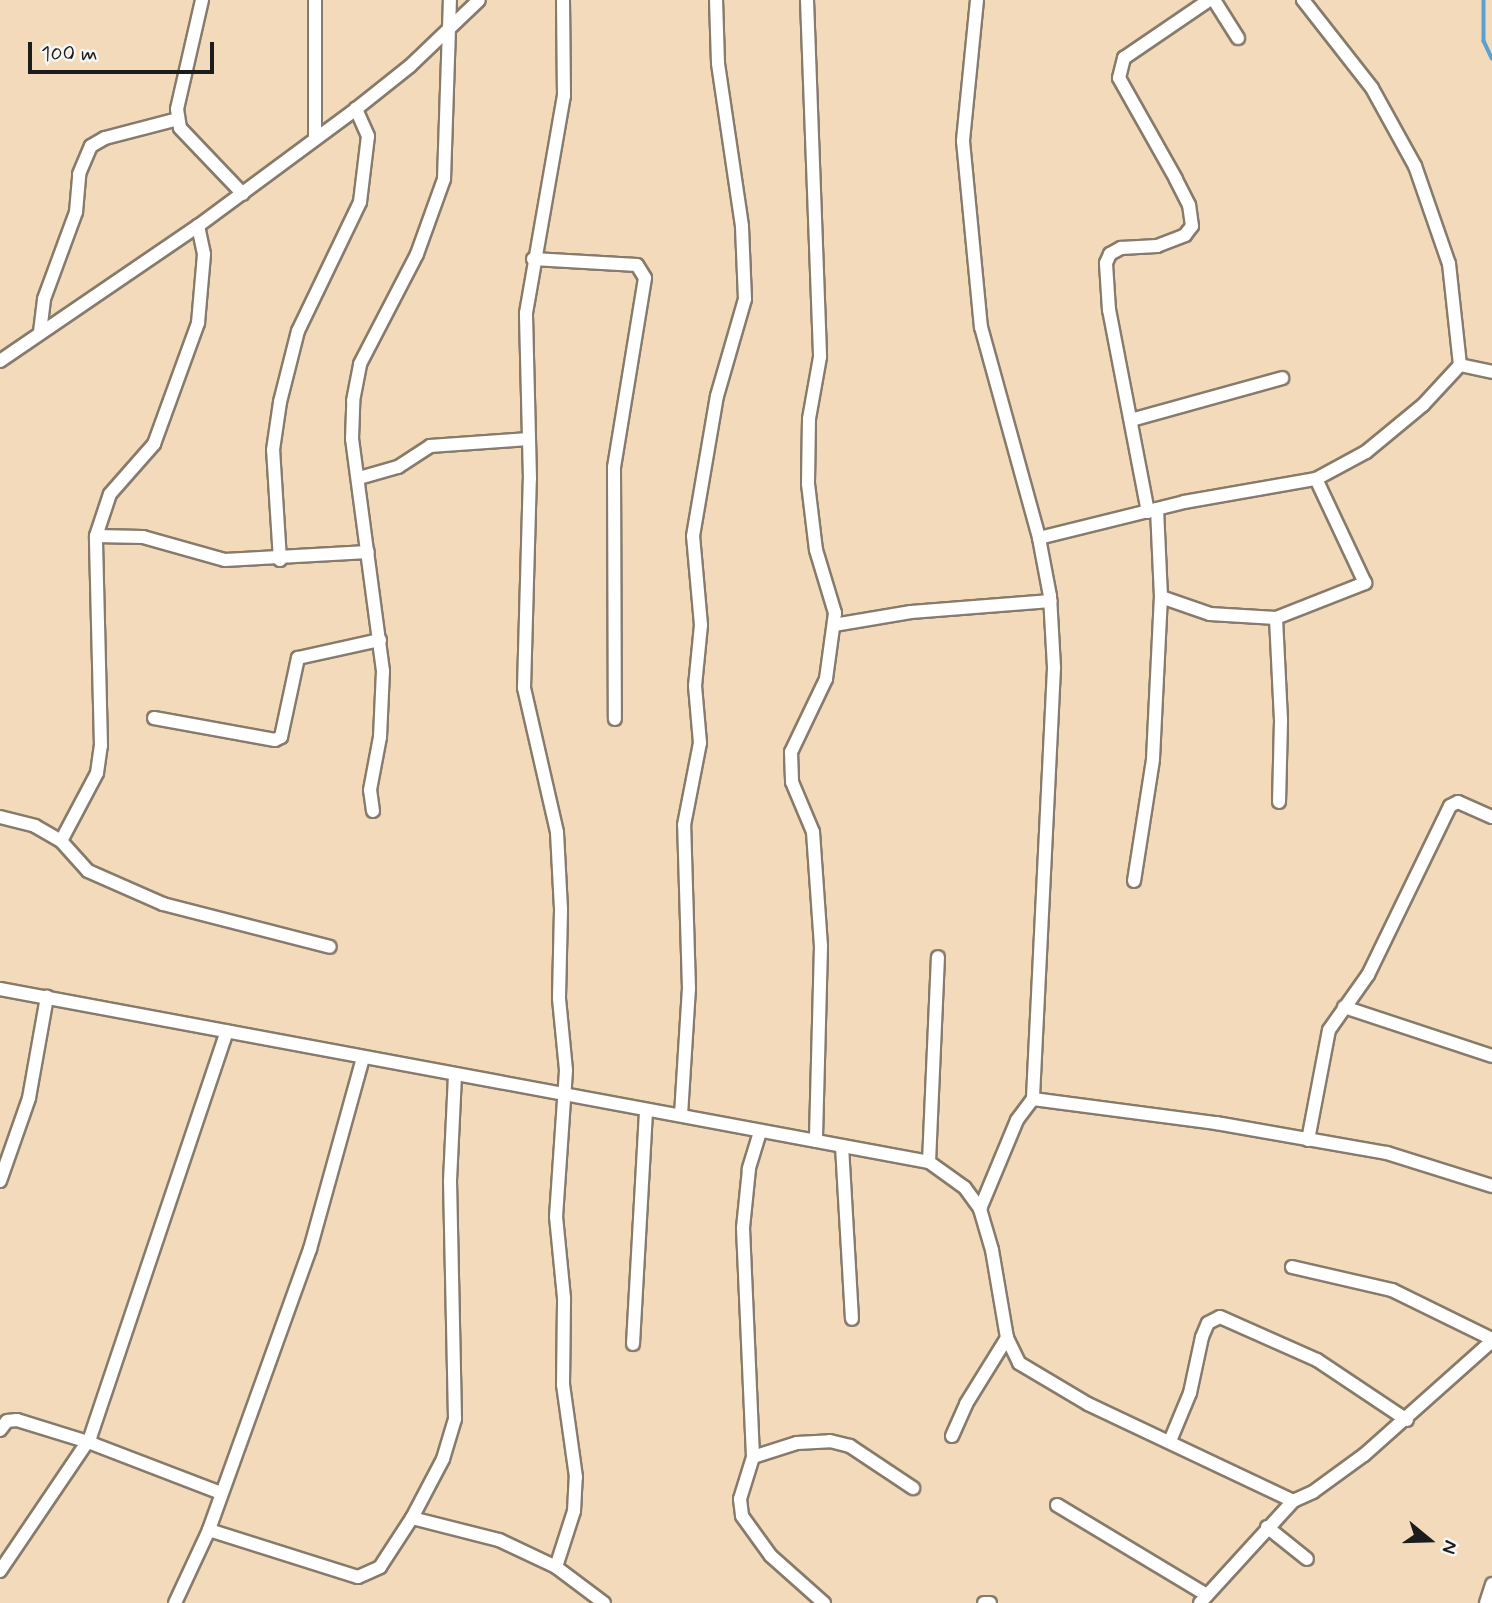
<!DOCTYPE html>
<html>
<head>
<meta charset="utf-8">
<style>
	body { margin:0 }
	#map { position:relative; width:1492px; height:1603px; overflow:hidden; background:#f2daba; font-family:Mynerve,sans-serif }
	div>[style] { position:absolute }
	.stream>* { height:3.5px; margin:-1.75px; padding:0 1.75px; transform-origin:1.75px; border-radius:1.75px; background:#5aa1d0 }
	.roads { filter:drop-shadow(2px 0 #877b6b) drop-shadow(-2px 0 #877b6b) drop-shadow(0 2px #877b6b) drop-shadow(0 -2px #877b6b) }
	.minor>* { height:12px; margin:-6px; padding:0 6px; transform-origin:6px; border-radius:6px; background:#fff }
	span { translate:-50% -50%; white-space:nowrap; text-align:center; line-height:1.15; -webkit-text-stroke:5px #f6f6f2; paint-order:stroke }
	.north { position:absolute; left:1394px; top:1505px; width:70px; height:70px; -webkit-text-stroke:5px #f6f6f2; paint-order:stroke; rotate:109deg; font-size:19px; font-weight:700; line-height:28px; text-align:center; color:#1c1c1c }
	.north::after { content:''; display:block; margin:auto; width:24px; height:32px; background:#1c1c1c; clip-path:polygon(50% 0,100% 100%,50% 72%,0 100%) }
	.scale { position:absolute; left:28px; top:42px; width:186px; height:32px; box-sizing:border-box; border:4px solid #1c1c1c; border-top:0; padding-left:9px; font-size:21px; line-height:24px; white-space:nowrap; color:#1c1c1c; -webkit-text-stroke:5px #f6f6f2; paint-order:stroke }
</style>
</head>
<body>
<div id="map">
	<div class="stream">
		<i style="left:1484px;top:0;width:41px;rotate:90deg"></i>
		<i style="left:1484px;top:41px;width:19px;rotate:65deg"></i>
	</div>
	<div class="roads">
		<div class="minor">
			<i style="left:202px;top:0;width:112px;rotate:102.9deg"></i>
			<i style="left:177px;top:109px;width:19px;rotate:81deg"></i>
			<i style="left:180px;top:128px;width:91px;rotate:46.3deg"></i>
			<i style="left:807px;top:0;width:357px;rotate:87.9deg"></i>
			<i style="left:820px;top:357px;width:63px;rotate:100.1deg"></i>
			<i style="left:809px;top:419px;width:65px;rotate:90.9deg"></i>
			<i style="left:808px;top:484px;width:66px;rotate:83.1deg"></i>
			<i style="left:816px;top:550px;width:66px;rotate:73.2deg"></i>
			<i style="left:835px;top:613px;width:67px;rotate:97.8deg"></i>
			<i style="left:826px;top:679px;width:81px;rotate:115.6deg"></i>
			<i style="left:791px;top:752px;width:30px;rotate:88deg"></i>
			<i style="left:792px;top:782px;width:54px;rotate:67.2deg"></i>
			<i style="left:813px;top:832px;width:114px;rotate:86deg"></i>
			<i style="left:821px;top:946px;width:195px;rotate:91.5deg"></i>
			<i style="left:977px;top:0;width:142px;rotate:95.7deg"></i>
			<i style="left:963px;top:141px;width:187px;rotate:84.5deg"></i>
			<i style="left:981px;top:327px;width:219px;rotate:74.6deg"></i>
			<i style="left:1039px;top:538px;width:59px;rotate:79.3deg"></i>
			<i style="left:1050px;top:596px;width:72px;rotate:86.8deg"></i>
			<i style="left:1054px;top:668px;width:432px;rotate:92.8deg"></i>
			<i style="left:1033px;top:1099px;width:185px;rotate:7.5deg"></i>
			<i style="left:1216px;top:1123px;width:174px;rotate:10deg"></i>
			<i style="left:1387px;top:1153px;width:110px;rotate:17.4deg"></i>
			<i style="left:1214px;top:0;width:45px;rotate:57.7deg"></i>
			<i style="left:315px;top:139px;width:139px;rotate:-90deg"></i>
			<i style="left:533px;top:259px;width:104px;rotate:3.3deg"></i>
			<i style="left:637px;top:265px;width:15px;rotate:58deg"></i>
			<i style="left:645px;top:278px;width:192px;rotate:99.3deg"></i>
			<i style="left:614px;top:467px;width:252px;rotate:89.8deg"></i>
			<i style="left:40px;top:332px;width:33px;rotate:-83deg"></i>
			<i style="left:44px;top:299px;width:93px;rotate:-69.8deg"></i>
			<i style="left:76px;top:212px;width:38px;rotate:-85deg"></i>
			<i style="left:79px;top:174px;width:30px;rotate:-67deg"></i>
			<i style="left:91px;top:146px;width:16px;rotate:-30deg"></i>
			<i style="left:105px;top:138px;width:75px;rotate:-14.6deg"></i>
			<i style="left:0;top:361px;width:240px;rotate:-34.3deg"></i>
			<i style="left:198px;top:226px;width:197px;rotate:-36.5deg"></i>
			<i style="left:356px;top:109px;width:69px;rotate:-38.5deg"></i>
			<i style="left:410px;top:66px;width:95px;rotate:-43.7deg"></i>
			<i style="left:1460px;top:365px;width:33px;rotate:12deg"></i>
			<i style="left:1131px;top:420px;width:157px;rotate:-15.5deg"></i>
			<i style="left:359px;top:478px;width:41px;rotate:-15.8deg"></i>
			<i style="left:398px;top:467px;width:38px;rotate:-33deg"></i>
			<i style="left:430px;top:446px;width:99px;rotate:-4deg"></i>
			<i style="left:1148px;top:512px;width:206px;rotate:-100.9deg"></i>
			<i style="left:1109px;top:310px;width:47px;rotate:-93.7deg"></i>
			<i style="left:1106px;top:263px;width:10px;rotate:-66deg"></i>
			<i style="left:1110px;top:254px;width:13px;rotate:-29deg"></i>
			<i style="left:1121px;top:248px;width:36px;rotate:-3deg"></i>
			<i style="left:1157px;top:246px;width:30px;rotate:-21deg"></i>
			<i style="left:1185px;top:235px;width:11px;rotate:-52deg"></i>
			<i style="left:1192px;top:226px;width:21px;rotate:-98deg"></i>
			<i style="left:1189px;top:205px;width:29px;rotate:-117deg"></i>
			<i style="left:1176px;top:179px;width:116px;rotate:-119.4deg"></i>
			<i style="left:1119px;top:78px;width:21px;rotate:-76deg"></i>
			<i style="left:1124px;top:58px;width:103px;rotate:-34.3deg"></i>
			<i style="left:96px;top:536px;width:47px;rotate:1.2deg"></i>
			<i style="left:143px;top:537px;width:85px;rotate:15.7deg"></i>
			<i style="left:225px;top:560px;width:143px;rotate:-3.2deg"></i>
			<i style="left:1039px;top:538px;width:149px;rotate:-13.9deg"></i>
			<i style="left:1184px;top:502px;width:134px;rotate:-9.9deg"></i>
			<i style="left:1316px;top:479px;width:57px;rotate:-28.4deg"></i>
			<i style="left:1366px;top:452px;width:74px;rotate:-39.5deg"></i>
			<i style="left:1423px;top:405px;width:54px;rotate:-47.2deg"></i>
			<i style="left:1460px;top:365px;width:102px;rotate:-96.2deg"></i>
			<i style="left:1449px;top:264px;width:104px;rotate:-109.1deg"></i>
			<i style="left:1415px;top:166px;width:89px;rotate:-118.9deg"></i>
			<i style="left:1372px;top:88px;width:112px;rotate:-128.1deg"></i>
			<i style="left:280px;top:560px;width:110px;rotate:-93.6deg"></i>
			<i style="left:273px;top:450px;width:49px;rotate:-81.7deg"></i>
			<i style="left:280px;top:402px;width:73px;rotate:-75.8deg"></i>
			<i style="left:298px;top:331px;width:143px;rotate:-64.3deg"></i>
			<i style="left:360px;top:202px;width:66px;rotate:-83.1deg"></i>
			<i style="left:368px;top:136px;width:30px;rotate:-114deg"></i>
			<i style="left:1161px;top:597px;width:52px;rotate:19.1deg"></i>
			<i style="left:1210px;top:614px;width:66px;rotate:3.5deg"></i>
			<i style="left:1276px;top:618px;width:96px;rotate:-21.5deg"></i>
			<i style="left:1365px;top:583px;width:115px;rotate:-115.2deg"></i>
			<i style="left:1276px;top:618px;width:103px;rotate:87.2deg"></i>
			<i style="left:1281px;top:721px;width:81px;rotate:91.4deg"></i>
			<i style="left:834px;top:625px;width:78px;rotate:-9.6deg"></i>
			<i style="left:911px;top:612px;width:140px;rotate:-4.5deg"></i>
			<i style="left:154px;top:718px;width:123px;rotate:10.3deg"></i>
			<i style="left:275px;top:740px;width:7px;rotate:-27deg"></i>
			<i style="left:281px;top:737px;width:81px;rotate:-77.9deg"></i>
			<i style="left:298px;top:658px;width:84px;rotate:-12.4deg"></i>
			<i style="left:373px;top:811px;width:21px;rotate:-98deg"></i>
			<i style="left:370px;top:790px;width:54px;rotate:-79.3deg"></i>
			<i style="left:380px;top:737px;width:66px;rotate:-87.4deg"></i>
			<i style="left:383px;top:671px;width:234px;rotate:-97.6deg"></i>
			<i style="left:352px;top:439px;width:38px;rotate:-88deg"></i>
			<i style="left:353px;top:401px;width:38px;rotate:-79deg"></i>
			<i style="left:360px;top:364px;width:124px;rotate:-62.6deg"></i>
			<i style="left:417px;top:254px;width:80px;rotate:-70.2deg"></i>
			<i style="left:444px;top:179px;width:179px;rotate:-88.1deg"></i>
			<i style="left:0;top:817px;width:36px;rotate:14deg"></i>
			<i style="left:35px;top:826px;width:30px;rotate:30deg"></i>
			<i style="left:61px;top:841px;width:40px;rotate:48deg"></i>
			<i style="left:88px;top:871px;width:82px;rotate:23.7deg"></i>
			<i style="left:163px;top:904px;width:172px;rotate:14.4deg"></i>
			<i style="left:61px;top:841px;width:77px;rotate:-62.1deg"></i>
			<i style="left:97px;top:773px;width:27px;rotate:-82deg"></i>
			<i style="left:101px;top:746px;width:210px;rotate:-91.4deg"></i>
			<i style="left:96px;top:536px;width:44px;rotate:-71.6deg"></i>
			<i style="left:110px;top:494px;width:67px;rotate:-48.7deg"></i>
			<i style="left:154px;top:444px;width:129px;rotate:-70deg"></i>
			<i style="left:198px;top:323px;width:69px;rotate:-85deg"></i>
			<i style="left:204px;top:254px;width:29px;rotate:-102deg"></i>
			<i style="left:1134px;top:881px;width:123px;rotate:-81.1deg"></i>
			<i style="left:1153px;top:759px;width:162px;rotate:-87.2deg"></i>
			<i style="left:1161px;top:597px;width:88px;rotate:-92.6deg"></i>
			<i style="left:0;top:989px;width:945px;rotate:10.55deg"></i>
			<i style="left:929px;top:1162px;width:44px;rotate:35.8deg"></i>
			<i style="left:965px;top:1188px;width:26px;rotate:54deg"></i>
			<i style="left:980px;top:1209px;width:43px;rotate:73.7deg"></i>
			<i style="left:992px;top:1250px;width:89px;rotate:80.3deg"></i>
			<i style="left:1007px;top:1338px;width:28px;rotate:64deg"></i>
			<i style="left:1019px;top:1363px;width:80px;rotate:30.7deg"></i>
			<i style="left:1088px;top:1404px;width:227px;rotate:25.3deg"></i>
			<i style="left:1344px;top:1007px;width:156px;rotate:18.3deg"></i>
			<i style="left:363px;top:1058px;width:198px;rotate:105.5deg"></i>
			<i style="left:310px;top:1249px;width:299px;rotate:109.8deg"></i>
			<i style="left:209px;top:1530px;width:156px;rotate:17.5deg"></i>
			<i style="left:358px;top:1577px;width:24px;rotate:-24deg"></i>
			<i style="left:380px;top:1567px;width:59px;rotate:-56.9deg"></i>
			<i style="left:412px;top:1518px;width:67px;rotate:-62.3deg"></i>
			<i style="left:443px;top:1459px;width:42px;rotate:-73.3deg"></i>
			<i style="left:455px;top:1419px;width:238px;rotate:-91.2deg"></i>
			<i style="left:450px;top:1181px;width:106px;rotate:-87.3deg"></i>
			<i style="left:681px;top:1115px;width:126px;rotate:-86.4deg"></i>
			<i style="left:689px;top:989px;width:164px;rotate:-91.7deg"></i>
			<i style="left:684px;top:825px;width:84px;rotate:-79deg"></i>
			<i style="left:700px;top:743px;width:57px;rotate:-95deg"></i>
			<i style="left:695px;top:686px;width:61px;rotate:-84.4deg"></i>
			<i style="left:701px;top:625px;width:89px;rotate:-95.1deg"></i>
			<i style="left:693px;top:536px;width:142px;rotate:-80.3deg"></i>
			<i style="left:717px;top:396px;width:101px;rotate:-73.9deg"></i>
			<i style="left:745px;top:299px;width:73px;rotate:-92.4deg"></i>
			<i style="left:742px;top:226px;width:165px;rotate:-98.4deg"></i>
			<i style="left:718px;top:63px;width:63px;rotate:-91.8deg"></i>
			<i style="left:760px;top:1132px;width:39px;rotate:107deg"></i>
			<i style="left:749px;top:1169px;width:59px;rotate:95.8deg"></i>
			<i style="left:743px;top:1228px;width:229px;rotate:87.5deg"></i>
			<i style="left:753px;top:1457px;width:44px;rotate:107.2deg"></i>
			<i style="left:740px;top:1499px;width:17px;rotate:83deg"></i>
			<i style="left:742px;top:1516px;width:49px;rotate:54.1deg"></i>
			<i style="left:771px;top:1556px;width:71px;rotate:41.6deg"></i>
			<i style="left:1308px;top:1140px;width:112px;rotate:-79.2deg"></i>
			<i style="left:1329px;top:1030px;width:67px;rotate:-54.7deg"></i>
			<i style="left:1368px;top:975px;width:188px;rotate:-64.1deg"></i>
			<i style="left:1450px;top:806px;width:9px;rotate:-27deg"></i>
			<i style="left:1458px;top:802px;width:37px;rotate:24deg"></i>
			<i style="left:842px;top:1146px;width:173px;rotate:86.7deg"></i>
			<i style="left:929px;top:1162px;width:205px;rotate:-87.5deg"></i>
			<i style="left:0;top:1181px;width:88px;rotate:-70.7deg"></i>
			<i style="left:29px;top:1098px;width:103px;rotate:-79.9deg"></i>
			<i style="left:980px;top:1209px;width:96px;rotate:-67.4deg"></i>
			<i style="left:1017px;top:1120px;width:26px;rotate:-53deg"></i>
			<i style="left:1292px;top:1267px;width:103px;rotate:13deg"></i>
			<i style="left:1392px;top:1290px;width:111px;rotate:26.1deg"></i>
			<i style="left:633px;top:1344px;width:233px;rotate:-86.8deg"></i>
			<i style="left:0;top:1430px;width:11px;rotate:-52deg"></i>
			<i style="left:7px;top:1421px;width:10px;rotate:-6deg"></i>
			<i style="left:17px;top:1420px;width:74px;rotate:17.2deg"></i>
			<i style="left:88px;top:1442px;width:142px;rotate:21deg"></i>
			<i style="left:952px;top:1436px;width:35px;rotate:-66deg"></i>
			<i style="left:966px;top:1404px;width:78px;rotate:-58.2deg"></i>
			<i style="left:1170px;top:1441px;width:52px;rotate:-67.4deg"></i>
			<i style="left:1190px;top:1393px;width:57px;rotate:-77.9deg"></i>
			<i style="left:1202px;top:1337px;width:15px;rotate:-67deg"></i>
			<i style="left:1208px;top:1323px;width:13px;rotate:-27deg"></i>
			<i style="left:1220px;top:1317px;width:106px;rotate:23.9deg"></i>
			<i style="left:1317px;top:1360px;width:108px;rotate:33.7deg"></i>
			<i style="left:753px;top:1457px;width:46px;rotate:-17.7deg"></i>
			<i style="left:797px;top:1443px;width:33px;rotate:-3deg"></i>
			<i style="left:830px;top:1441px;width:21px;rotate:14deg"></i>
			<i style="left:850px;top:1446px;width:76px;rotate:33.7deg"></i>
			<i style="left:1057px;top:1505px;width:175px;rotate:31deg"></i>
			<i style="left:412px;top:1518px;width:90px;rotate:14.2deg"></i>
			<i style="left:499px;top:1540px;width:63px;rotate:25.3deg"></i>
			<i style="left:556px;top:1567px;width:60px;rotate:36.9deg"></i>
			<i style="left:1267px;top:1527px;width:51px;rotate:38.7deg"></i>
			<i style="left:556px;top:1567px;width:59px;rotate:-72.2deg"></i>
			<i style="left:574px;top:1511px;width:34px;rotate:-87deg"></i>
			<i style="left:576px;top:1477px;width:93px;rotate:-98deg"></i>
			<i style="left:563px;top:1385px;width:87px;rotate:-89.3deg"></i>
			<i style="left:564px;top:1298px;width:81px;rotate:-95.6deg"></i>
			<i style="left:556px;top:1217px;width:147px;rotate:-86.1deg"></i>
			<i style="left:566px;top:1070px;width:72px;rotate:-95.6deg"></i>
			<i style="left:559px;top:998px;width:89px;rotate:-88.7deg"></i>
			<i style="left:561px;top:909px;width:77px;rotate:-93deg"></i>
			<i style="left:557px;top:832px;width:148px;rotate:-102.9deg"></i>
			<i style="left:524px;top:688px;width:209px;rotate:-88.4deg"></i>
			<i style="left:530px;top:479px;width:166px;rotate:-91.4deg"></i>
			<i style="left:526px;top:313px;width:220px;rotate:-80.1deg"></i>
			<i style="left:564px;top:96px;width:96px;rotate:-90.6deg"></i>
			<i style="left:0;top:1571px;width:161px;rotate:-55.9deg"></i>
			<i style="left:90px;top:1438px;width:429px;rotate:-71.4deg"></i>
			<i style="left:175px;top:1603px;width:81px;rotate:-65deg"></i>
			<i style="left:984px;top:1603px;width:6px"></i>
			<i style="left:1200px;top:1603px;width:138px;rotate:-47.6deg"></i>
			<i style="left:1293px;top:1501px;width:22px;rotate:-24deg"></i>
			<i style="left:1313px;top:1492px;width:63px;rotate:-36deg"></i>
			<i style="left:1364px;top:1455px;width:171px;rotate:-41.7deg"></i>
			<i style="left:1486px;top:1603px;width:20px;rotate:-72deg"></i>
		</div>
	</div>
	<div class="north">N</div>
	<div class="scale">100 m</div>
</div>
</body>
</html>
